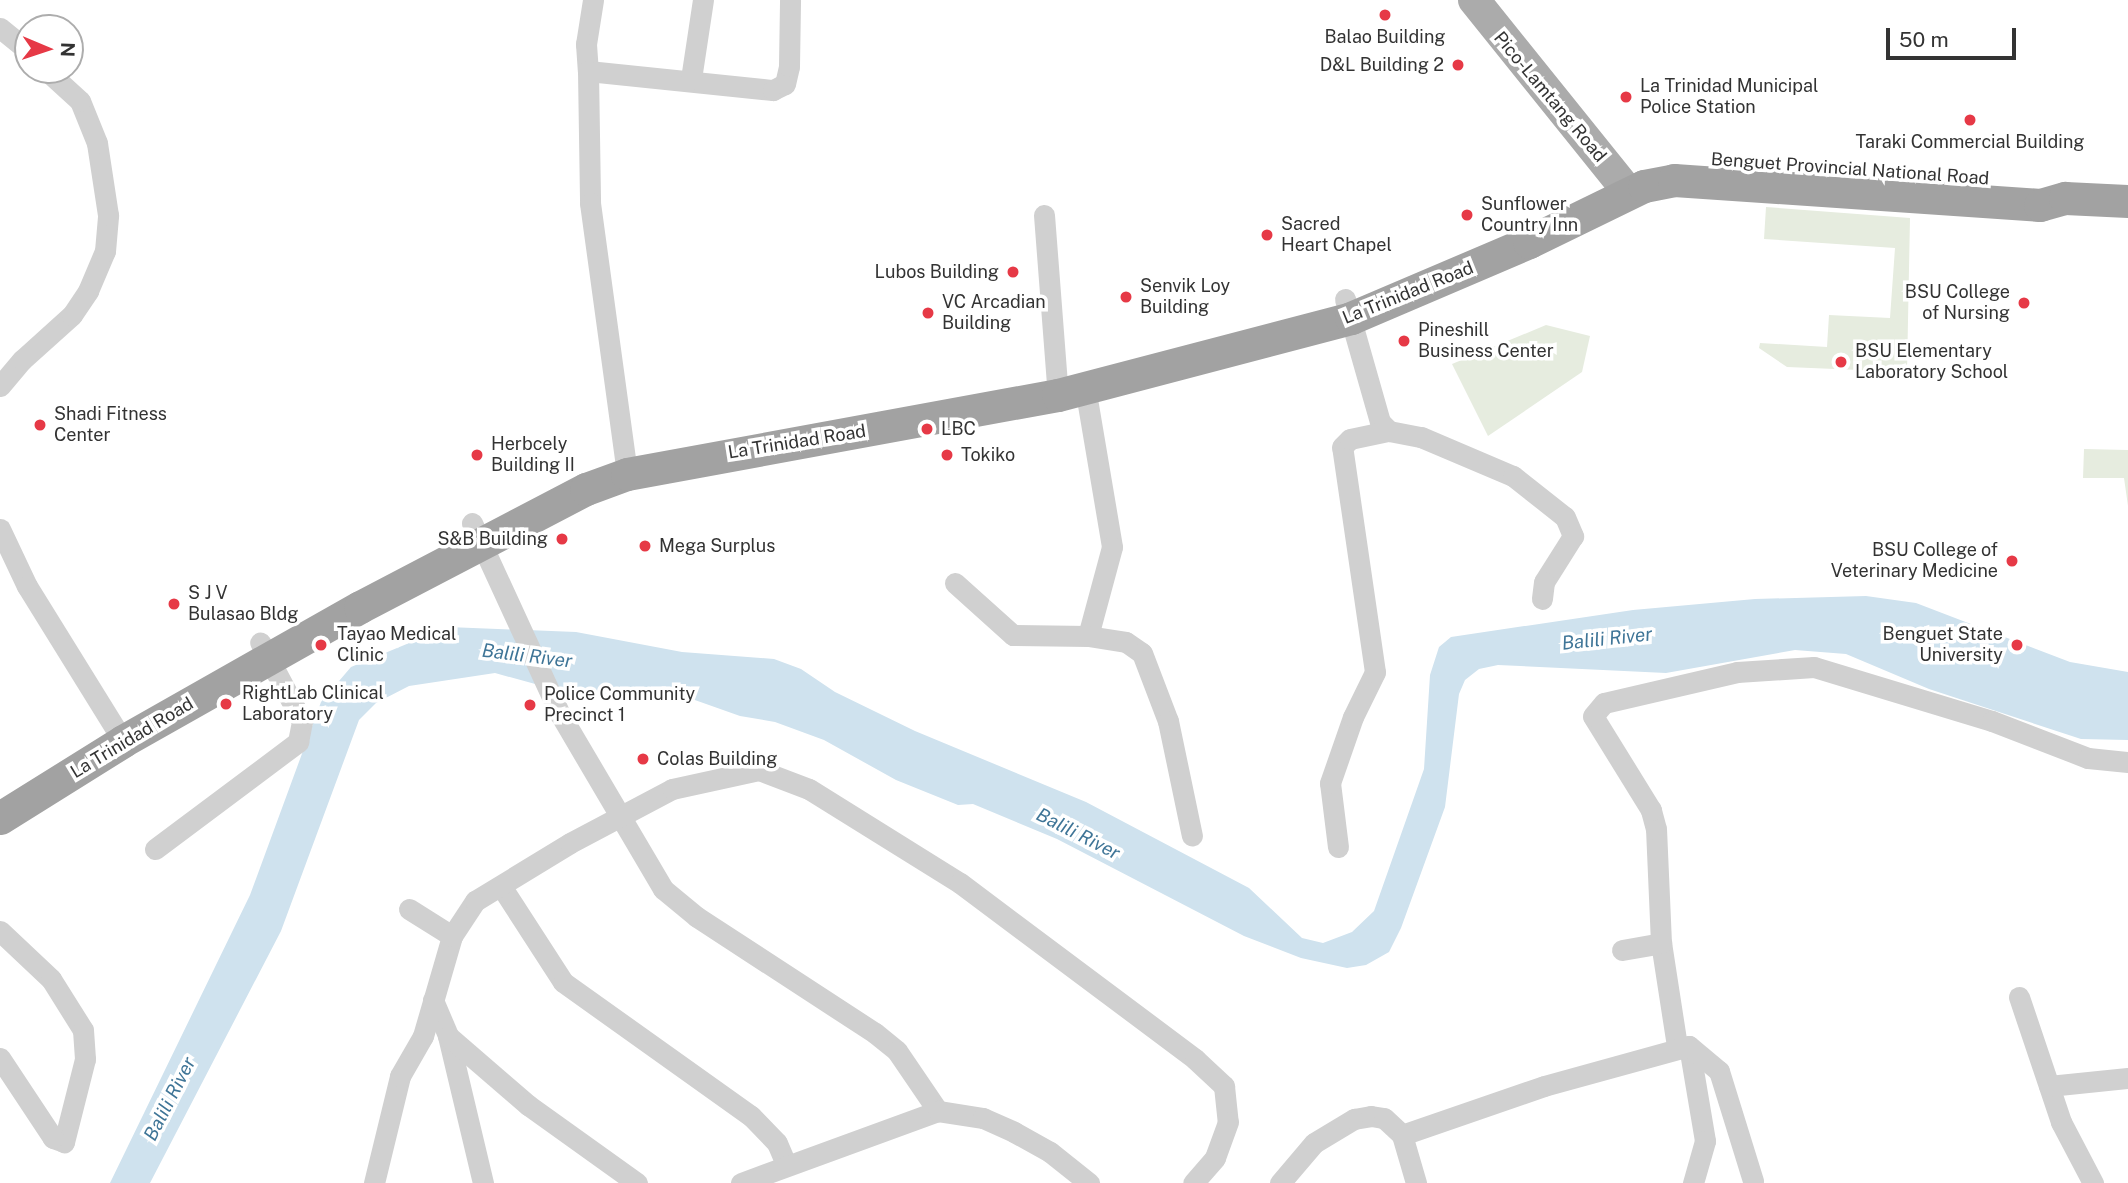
<!DOCTYPE html>
<html>
<head>
<meta charset="utf-8">
<style>
	body { margin:0 }
	#map { position:relative; width:2128px; height:1183px; overflow:hidden; background:#fff; font-family:"Public Sans",sans-serif }
	div>[style] { position:absolute }
	.green>* { inset:0; background:#e6ecdf }
	.water>* { inset:0; background:#cfe2ee }
	.minor>* { height:21px; margin:-10.5px; padding:0 10.5px; transform-origin:10.5px; border-radius:10.5px; background:#d0d0d0 }
	.primary>* { height:32px; margin:-16px; padding:0 16px; transform-origin:16px; border-radius:16px; background:#ababab }
	.trunk>* { height:33px; margin:-16.5px; padding:0 16.5px; transform-origin:16.5px; border-radius:16.5px; background:#a2a2a2 }
	.dots>* { width:19px; height:19px; translate:-50% -50%; box-sizing:border-box; border:4px solid #fff; border-radius:50% }
	span { translate:-50% -50%; white-space:nowrap; text-align:center; line-height:1.15; -webkit-text-stroke:7px #fff; paint-order:stroke }
	.poi-label { font-size:18px; color:#333 }
	.right { translate:-100% -50%; text-align:right }
	.left { translate:0 -50%; text-align:left }
	.street-label { font-size:18px; color:#333 }
	.water-label { font-size:19px; color:#3f7597; font-style:italic }
	.north { position:absolute; left:14px; top:14px; width:70px; height:70px; box-sizing:border-box; background:#fff; border:2px solid #adadad; border-radius:50%; rotate:92deg; font-size:19px; font-weight:700; line-height:28px; text-align:center; color:#333 }
	.north::after { content:''; display:block; margin:auto; width:24px; height:32px; background:#e63946; clip-path:polygon(50% 0,100% 100%,50% 72%,0 100%) }
	.scale { position:absolute; left:1886px; top:28px; width:130px; height:32px; box-sizing:border-box; border:4px solid #333; border-top:0; padding-left:9px; font-size:21px; line-height:24px; white-space:nowrap; color:#333; -webkit-text-stroke:5px #fff; paint-order:stroke }
</style>
</head>
<body>
<div id="map">
	<div class="green">
		<i style="clip-path:polygon(1766px 207px,1910px 218px,1907px 372px,1787px 367px,1759px 348px,1760px 343px,1827px 347px,1829px 315px,1890px 318px,1895px 248px,1764px 239px)"></i>
		<i style="clip-path:polygon(1546px 325px,1590px 336px,1582px 372px,1488px 436px,1452px 364px)"></i>
		<i style="clip-path:polygon(2084px 449px,2128px 450px,2128px 506px,2124px 478px,2083px 478px)"></i>
	</div>
	<div class="water">
		<i style="clip-path:polygon(1866px 596px,1916px 603px,2070px 662px,2128px 672px,2128px 740px,2081px 739px,1929px 689px,1846px 654px,1795px 650px,1666px 673px,1498px 665px,1479px 669px,1465px 680px,1459px 694px,1445px 807px,1401px 928px,1389px 952px,1366px 965px,1347px 968px,1301px 958px,1244px 936px,1057px 839px,973px 804px,958px 805px,896px 780px,824px 740px,775px 722px,740px 716px,692px 699px,657px 693px,575px 695px,495px 673px,409px 686px,376px 703px,359px 720px,281px 931px,150px 1183px,110px 1183px,250px 895px,321px 702px,351px 667px,448px 627px,576px 632px,682px 652px,774px 659px,801px 669px,835px 692px,915px 731px,1086px 802px,1249px 888px,1302px 938px,1323px 943px,1352px 932px,1374px 911px,1424px 769px,1430px 675px,1439px 647px,1451px 637px,1633px 610px,1755px 599px)"></i>
	</div>
	<div class="minor">
		<i style="left:593px;top:0;width:45px;rotate:99deg"></i>
		<i style="left:586px;top:44px;width:27px;rotate:86deg"></i>
		<i style="left:588px;top:71px;width:186px;rotate:5.9deg"></i>
		<i style="left:773px;top:90px;width:13px;rotate:-27deg"></i>
		<i style="left:785px;top:84px;width:18px;rotate:-77deg"></i>
		<i style="left:789px;top:66px;width:66px;rotate:-89.1deg"></i>
		<i style="left:0;top:28px;width:36px;rotate:39deg"></i>
		<i style="left:588px;top:71px;width:132px;rotate:89.1deg"></i>
		<i style="left:590px;top:203px;width:274px;rotate:82.2deg"></i>
		<i style="left:691px;top:79px;width:80px;rotate:-81.4deg"></i>
		<i style="left:1044px;top:215px;width:181px;rotate:85.6deg"></i>
		<i style="left:1345px;top:299px;width:128px;rotate:74.1deg"></i>
		<i style="left:1380px;top:422px;width:13px;rotate:45deg"></i>
		<i style="left:1389px;top:431px;width:33px;rotate:11deg"></i>
		<i style="left:1421px;top:437px;width:100px;rotate:23deg"></i>
		<i style="left:1513px;top:476px;width:66px;rotate:38.3deg"></i>
		<i style="left:1565px;top:517px;width:21px;rotate:67deg"></i>
		<i style="left:1573px;top:536px;width:54px;rotate:122.2deg"></i>
		<i style="left:1544px;top:582px;width:17px;rotate:97deg"></i>
		<i style="left:0;top:386px;width:34px;rotate:-50deg"></i>
		<i style="left:22px;top:360px;width:67px;rotate:-42deg"></i>
		<i style="left:72px;top:315px;width:29px;rotate:-56deg"></i>
		<i style="left:88px;top:291px;width:43px;rotate:-67deg"></i>
		<i style="left:105px;top:251px;width:36px;rotate:-85deg"></i>
		<i style="left:108px;top:215px;width:73px;rotate:-98.7deg"></i>
		<i style="left:97px;top:143px;width:45px;rotate:-112deg"></i>
		<i style="left:80px;top:101px;width:46px;rotate:-137.6deg"></i>
		<i style="left:1085px;top:387px;width:162px;rotate:80.4deg"></i>
		<i style="left:1112px;top:547px;width:92px;rotate:105.1deg"></i>
		<i style="left:472px;top:523px;width:210px;rotate:65.3deg"></i>
		<i style="left:560px;top:714px;width:203px;rotate:59.5deg"></i>
		<i style="left:663px;top:889px;width:44px;rotate:39.5deg"></i>
		<i style="left:697px;top:917px;width:212px;rotate:33.1deg"></i>
		<i style="left:875px;top:1033px;width:28px;rotate:39deg"></i>
		<i style="left:897px;top:1051px;width:73px;rotate:55.7deg"></i>
		<i style="left:0;top:529px;width:63px;rotate:64.7deg"></i>
		<i style="left:27px;top:586px;width:182px;rotate:58.2deg"></i>
		<i style="left:955px;top:583px;width:78px;rotate:41.9deg"></i>
		<i style="left:1013px;top:635px;width:75px;rotate:0.8deg"></i>
		<i style="left:1088px;top:636px;width:38px;rotate:9deg"></i>
		<i style="left:1126px;top:642px;width:19px;rotate:35deg"></i>
		<i style="left:1142px;top:653px;width:73px;rotate:69.1deg"></i>
		<i style="left:1168px;top:721px;width:117px;rotate:78.2deg"></i>
		<i style="left:1338px;top:847px;width:64px;rotate:-97.1deg"></i>
		<i style="left:1330px;top:783px;width:70px;rotate:-70.8deg"></i>
		<i style="left:1353px;top:717px;width:50px;rotate:-63.9deg"></i>
		<i style="left:1375px;top:672px;width:227px;rotate:-98.3deg"></i>
		<i style="left:1342px;top:447px;width:11px;rotate:-45deg"></i>
		<i style="left:1350px;top:439px;width:40px;rotate:-12deg"></i>
		<i style="left:155px;top:849px;width:179px;rotate:-36.8deg"></i>
		<i style="left:298px;top:742px;width:21px;rotate:-79deg"></i>
		<i style="left:302px;top:721px;width:89px;rotate:-118deg"></i>
		<i style="left:501px;top:886px;width:114px;rotate:57.1deg"></i>
		<i style="left:563px;top:982px;width:231px;rotate:35.5deg"></i>
		<i style="left:751px;top:1116px;width:37px;rotate:46deg"></i>
		<i style="left:777px;top:1143px;width:23px;rotate:67deg"></i>
		<i style="left:409px;top:909px;width:51px;rotate:32.1deg"></i>
		<i style="left:0;top:931px;width:70px;rotate:43.3deg"></i>
		<i style="left:51px;top:979px;width:60px;rotate:57.9deg"></i>
		<i style="left:83px;top:1030px;width:29px;rotate:86deg"></i>
		<i style="left:85px;top:1059px;width:86px;rotate:104.2deg"></i>
		<i style="left:64px;top:1142px;width:12px;rotate:-160deg"></i>
		<i style="left:53px;top:1138px;width:96px;rotate:-123.5deg"></i>
		<i style="left:1622px;top:950px;width:40px;rotate:-10deg"></i>
		<i style="left:2019px;top:997px;width:132px;rotate:71.4deg"></i>
		<i style="left:2061px;top:1122px;width:69px;rotate:62.3deg"></i>
		<i style="left:433px;top:1000px;width:39px;rotate:67deg"></i>
		<i style="left:448px;top:1036px;width:151px;rotate:76.6deg"></i>
		<i style="left:448px;top:1036px;width:106px;rotate:40.8deg"></i>
		<i style="left:528px;top:1105px;width:134px;rotate:35.6deg"></i>
		<i style="left:1677px;top:1046px;width:104px;rotate:-98.8deg"></i>
		<i style="left:1661px;top:943px;width:114px;rotate:-92.5deg"></i>
		<i style="left:1656px;top:829px;width:20px;rotate:-105deg"></i>
		<i style="left:1651px;top:810px;width:110px;rotate:-121.7deg"></i>
		<i style="left:1593px;top:716px;width:17px;rotate:-50deg"></i>
		<i style="left:1604px;top:703px;width:137px;rotate:-13.1deg"></i>
		<i style="left:1737px;top:672px;width:77px;rotate:-3.7deg"></i>
		<i style="left:1814px;top:667px;width:186px;rotate:16.9deg"></i>
		<i style="left:1992px;top:721px;width:103px;rotate:21.1deg"></i>
		<i style="left:2088px;top:758px;width:40px;rotate:5.7deg"></i>
		<i style="left:1689px;top:1046px;width:96px;rotate:80.4deg"></i>
		<i style="left:1705px;top:1141px;width:44px;rotate:105.9deg"></i>
		<i style="left:2049px;top:1086px;width:79px;rotate:-5.8deg"></i>
		<i style="left:1402px;top:1135px;width:150px;rotate:-19deg"></i>
		<i style="left:1544px;top:1086px;width:150px;rotate:-15.4deg"></i>
		<i style="left:1689px;top:1046px;width:39px;rotate:40deg"></i>
		<i style="left:1719px;top:1071px;width:115px;rotate:72.8deg"></i>
		<i style="left:374px;top:1183px;width:110px;rotate:-76.3deg"></i>
		<i style="left:400px;top:1076px;width:46px;rotate:-60.1deg"></i>
		<i style="left:423px;top:1036px;width:104px;rotate:-73.8deg"></i>
		<i style="left:452px;top:936px;width:42px;rotate:-56.7deg"></i>
		<i style="left:475px;top:901px;width:111px;rotate:-31.4deg"></i>
		<i style="left:570px;top:843px;width:115px;rotate:-27.9deg"></i>
		<i style="left:672px;top:789px;width:89px;rotate:-12.3deg"></i>
		<i style="left:759px;top:770px;width:53px;rotate:20.8deg"></i>
		<i style="left:809px;top:789px;width:178px;rotate:31.9deg"></i>
		<i style="left:960px;top:883px;width:294px;rotate:36.8deg"></i>
		<i style="left:1195px;top:1059px;width:40px;rotate:43deg"></i>
		<i style="left:1224px;top:1086px;width:36px;rotate:84deg"></i>
		<i style="left:1228px;top:1122px;width:38px;rotate:110deg"></i>
		<i style="left:1215px;top:1158px;width:33px;rotate:131deg"></i>
		<i style="left:741px;top:1183px;width:210px;rotate:-20.1deg"></i>
		<i style="left:938px;top:1111px;width:46px;rotate:8.8deg"></i>
		<i style="left:983px;top:1118px;width:34px;rotate:24deg"></i>
		<i style="left:1014px;top:1132px;width:41px;rotate:29.1deg"></i>
		<i style="left:1050px;top:1152px;width:50px;rotate:38.5deg"></i>
		<i style="left:1280px;top:1183px;width:52px;rotate:-49.6deg"></i>
		<i style="left:1314px;top:1143px;width:47px;rotate:-31deg"></i>
		<i style="left:1354px;top:1119px;width:17px;rotate:-10deg"></i>
		<i style="left:1371px;top:1116px;width:13px;rotate:9deg"></i>
		<i style="left:1384px;top:1118px;width:25px;rotate:43deg"></i>
		<i style="left:1402px;top:1135px;width:50px;rotate:73.7deg"></i>
	</div>
	<div class="primary">
		<i style="left:1474px;top:0;width:248px;rotate:51.2deg"></i>
	</div>
	<div class="trunk">
		<i style="left:0;top:818px;width:145px;rotate:-32deg"></i>
		<i style="left:123px;top:741px;width:272px;rotate:-29.5deg"></i>
		<i style="left:360px;top:607px;width:255px;rotate:-27.6deg"></i>
		<i style="left:586px;top:489px;width:44px;rotate:-20.1deg"></i>
		<i style="left:627px;top:474px;width:438px;rotate:-10.4deg"></i>
		<i style="left:1058px;top:395px;width:303px;rotate:-14.7deg"></i>
		<i style="left:1351px;top:318px;width:194px;rotate:-23.1deg"></i>
		<i style="left:1529px;top:242px;width:128px;rotate:-26deg"></i>
		<i style="left:1644px;top:186px;width:31px;rotate:-11deg"></i>
		<i style="left:1674px;top:180px;width:367px;rotate:3.9deg"></i>
		<i style="left:2040px;top:205px;width:26px;rotate:-16deg"></i>
		<i style="left:2065px;top:198px;width:63px;rotate:2.7deg"></i>
	</div>
	<div class="dots">
		<i style="left:1385px;top:15px;background:#e63946"></i>
		<i style="left:1458px;top:65px;background:#e63946"></i>
		<i style="left:1626px;top:97px;background:#e63946"></i>
		<i style="left:1970px;top:120px;background:#e63946"></i>
		<i style="left:1467px;top:215px;background:#e63946"></i>
		<i style="left:1267px;top:235px;background:#e63946"></i>
		<i style="left:1013px;top:272px;background:#e63946"></i>
		<i style="left:1126px;top:297px;background:#e63946"></i>
		<i style="left:2024px;top:303px;background:#e63946"></i>
		<i style="left:928px;top:313px;background:#e63946"></i>
		<i style="left:1404px;top:341px;background:#e63946"></i>
		<i style="left:1841px;top:362px;background:#e63946"></i>
		<i style="left:40px;top:425px;background:#e63946"></i>
		<i style="left:927px;top:429px;background:#e63946"></i>
		<i style="left:477px;top:455px;background:#e63946"></i>
		<i style="left:947px;top:455px;background:#e63946"></i>
		<i style="left:562px;top:539px;background:#e63946"></i>
		<i style="left:645px;top:546px;background:#e63946"></i>
		<i style="left:2012px;top:561px;background:#e63946"></i>
		<i style="left:174px;top:604px;background:#e63946"></i>
		<i style="left:321px;top:645px;background:#e63946"></i>
		<i style="left:2017px;top:645px;background:#e63946"></i>
		<i style="left:226px;top:704px;background:#e63946"></i>
		<i style="left:530px;top:705px;background:#e63946"></i>
		<i style="left:643px;top:759px;background:#e63946"></i>
	</div>
	<div class="poi-label">
		<span style="left:1385px;top:37px">Balao Building</span>
		<span class="right" style="left:1444px;top:65px">D&amp;L Building 2</span>
		<span class="left" style="left:1640px;top:97px">La Trinidad Municipal<br>Police Station</span>
		<span style="left:1970px;top:142px">Taraki Commercial Building</span>
		<span class="left" style="left:1481px;top:215px">Sunflower<br>Country Inn</span>
		<span class="left" style="left:1281px;top:235px">Sacred<br>Heart Chapel</span>
		<span class="right" style="left:999px;top:272px">Lubos Building</span>
		<span class="left" style="left:1140px;top:297px">Senvik Loy<br>Building</span>
		<span class="right" style="left:2010px;top:303px">BSU College<br>of Nursing</span>
		<span class="left" style="left:942px;top:313px">VC Arcadian<br>Building</span>
		<span class="left" style="left:1418px;top:341px">Pineshill<br>Business Center</span>
		<span class="left" style="left:1855px;top:362px">BSU Elementary<br>Laboratory School</span>
		<span class="left" style="left:54px;top:425px">Shadi Fitness<br>Center</span>
		<span class="left" style="left:941px;top:429px">LBC</span>
		<span class="left" style="left:491px;top:455px">Herbcely<br>Building II</span>
		<span class="left" style="left:961px;top:455px">Tokiko</span>
		<span class="right" style="left:548px;top:539px">S&amp;B Building</span>
		<span class="left" style="left:659px;top:546px">Mega Surplus</span>
		<span class="right" style="left:1998px;top:561px">BSU College of<br>Veterinary Medicine</span>
		<span class="left" style="left:188px;top:604px">S J V<br>Bulasao Bldg</span>
		<span class="left" style="left:337px;top:645px">Tayao Medical<br>Clinic</span>
		<span class="right" style="left:2003px;top:645px">Benguet State<br>University</span>
		<span class="left" style="left:242px;top:704px">RightLab Clinical<br>Laboratory</span>
		<span class="left" style="left:544px;top:705px">Police Community<br>Precinct 1</span>
		<span class="left" style="left:657px;top:759px">Colas Building</span>
	</div>
	<div class="street-label">
		<span style="left:1550px;top:97px;rotate:50deg">Pico-Lamtang Road</span>
		<span style="left:1850px;top:169px;rotate:4deg">Benguet Provincial National Road</span>
		<span style="left:1408px;top:293px;rotate:-22deg">La Trinidad Road</span>
		<span style="left:797px;top:442px;rotate:-9deg">La Trinidad Road</span>
		<span style="left:132px;top:738px;rotate:-31deg">La Trinidad Road</span>
	</div>
	<div class="water-label">
		<span style="left:1607px;top:639px;rotate:-6deg">Balili River</span>
		<span style="left:527px;top:656px;rotate:7deg">Balili River</span>
		<span style="left:1078px;top:834px;rotate:27deg">Balili River</span>
		<span style="left:170px;top:1099px;rotate:-63deg">Balili River</span>
	</div>
	<div class="north">N</div>
	<div class="scale">50 m</div>
</div>
</body>
</html>
